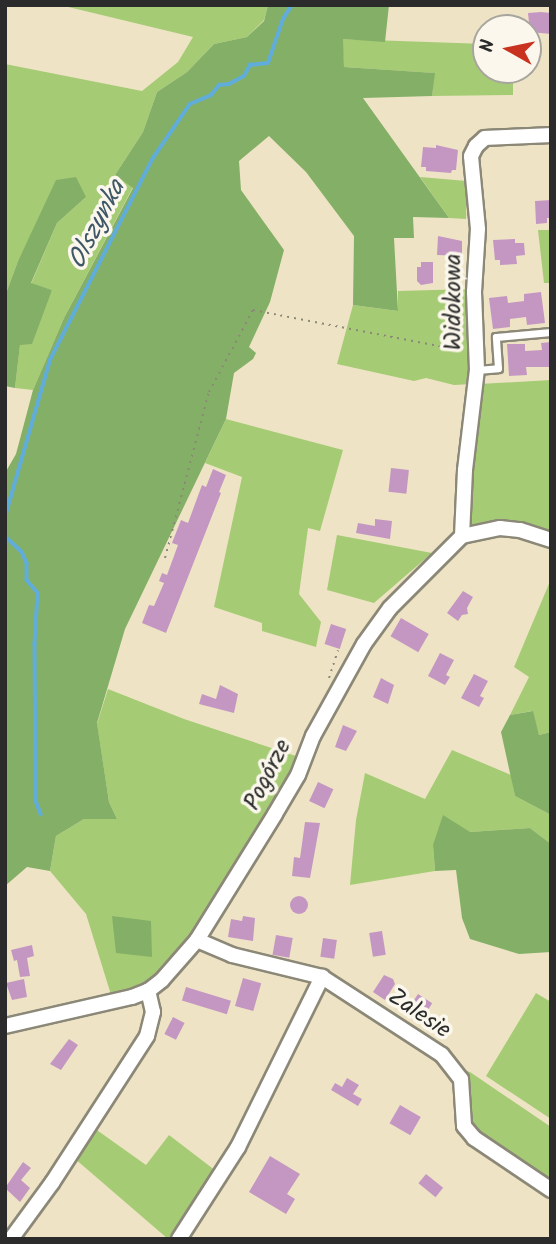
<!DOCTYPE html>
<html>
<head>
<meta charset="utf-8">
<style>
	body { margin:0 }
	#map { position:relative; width:556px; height:1244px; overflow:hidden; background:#eee4c5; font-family:Kalam,sans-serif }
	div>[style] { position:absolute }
	.green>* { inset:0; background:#a6cb75 }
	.forest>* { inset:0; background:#84af66 }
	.stream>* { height:3.5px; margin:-1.75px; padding:0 1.75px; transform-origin:1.75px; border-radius:1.75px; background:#61adda }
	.building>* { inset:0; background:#c497c2; transform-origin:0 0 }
	.round { border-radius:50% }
	.path>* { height:2px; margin-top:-1px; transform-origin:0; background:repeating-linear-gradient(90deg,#8c8878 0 2px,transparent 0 7px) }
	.roads { filter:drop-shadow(2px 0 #8c8878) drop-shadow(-2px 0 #8c8878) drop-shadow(0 2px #8c8878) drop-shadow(0 -2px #8c8878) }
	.service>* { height:7px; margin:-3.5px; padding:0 3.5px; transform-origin:3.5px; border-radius:3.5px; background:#fff }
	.minor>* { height:14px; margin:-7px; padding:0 7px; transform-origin:7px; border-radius:7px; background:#fff }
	span { translate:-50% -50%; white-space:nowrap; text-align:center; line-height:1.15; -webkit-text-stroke:7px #fbf7ec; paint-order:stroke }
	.street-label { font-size:24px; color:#2b2b2b }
	.water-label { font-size:26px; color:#3e5868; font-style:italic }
	.frame { position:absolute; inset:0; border:7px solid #2b2b2b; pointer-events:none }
	.north { position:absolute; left:472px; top:14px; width:70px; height:70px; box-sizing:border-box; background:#fbf7ec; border:2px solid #a8a59f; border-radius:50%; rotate:279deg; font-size:19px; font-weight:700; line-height:28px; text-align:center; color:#2b2b2b }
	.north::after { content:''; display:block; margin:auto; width:24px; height:32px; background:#c8321e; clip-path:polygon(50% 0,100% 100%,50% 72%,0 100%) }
</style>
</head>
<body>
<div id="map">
	<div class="green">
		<i style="clip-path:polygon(60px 5px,268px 5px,264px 20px,247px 37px,214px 44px,187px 72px,157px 92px,143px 132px,115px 175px,133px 187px,64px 318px,33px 390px,15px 388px,20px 344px,52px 290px,31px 284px,57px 223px,86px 197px,38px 221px,18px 261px,5px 296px,5px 64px,142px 91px,178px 62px,193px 37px)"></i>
		<i style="clip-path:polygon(342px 39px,486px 44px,486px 70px,513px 70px,513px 95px,432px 96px,434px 73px,344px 67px)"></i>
		<i style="clip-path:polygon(420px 177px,467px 181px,466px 219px,449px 218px)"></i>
		<i style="clip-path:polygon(538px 230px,551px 230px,551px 283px,544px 283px)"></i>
		<i style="clip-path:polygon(470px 289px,473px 384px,454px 385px,426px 378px,414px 381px,337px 364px,353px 305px,398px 311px,398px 291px)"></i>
		<i style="clip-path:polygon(551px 380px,551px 534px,526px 525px,470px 530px,468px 508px,479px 384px)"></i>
		<i style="clip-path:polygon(226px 419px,343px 450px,320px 531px,308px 528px,299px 594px,321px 622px,316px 647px,262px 631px,262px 623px,214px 607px,242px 477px,205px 463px)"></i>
		<i style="clip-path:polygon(337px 535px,432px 553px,374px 603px,327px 590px)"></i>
		<i style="clip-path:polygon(551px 579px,551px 732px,539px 735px,532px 711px,510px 715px,529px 677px,514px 667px)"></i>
		<i style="clip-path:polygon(108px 689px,184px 719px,299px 757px,294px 773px,200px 929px,150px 984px,112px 998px,86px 914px,50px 871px,56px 836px,84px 819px,117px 819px,109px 802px,97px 724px)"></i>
		<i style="clip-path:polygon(452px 750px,511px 775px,515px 796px,551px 815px,551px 844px,530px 828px,470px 832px,433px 845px,435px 871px,350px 885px,356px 820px,365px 773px,425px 799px)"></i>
		<i style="clip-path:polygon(536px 993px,551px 1002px,551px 1119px,486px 1076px)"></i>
		<i style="clip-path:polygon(459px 1069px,470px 1072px,551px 1127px,551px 1187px,466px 1125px)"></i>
		<i style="clip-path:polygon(94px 1128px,146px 1165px,169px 1135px,216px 1171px,174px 1239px,168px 1239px,74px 1158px)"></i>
	</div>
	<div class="forest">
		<i style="clip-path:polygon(268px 5px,389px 5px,385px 42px,343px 39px,344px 67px,435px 73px,432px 96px,363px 98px,449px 218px,413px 217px,414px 238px,394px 238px,398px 311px,353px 305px,354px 236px,306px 172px,269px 136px,239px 161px,241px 190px,284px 250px,270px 302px,249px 347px,256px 353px,253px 359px,234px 373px,226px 419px,125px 629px,97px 723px,109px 802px,117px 819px,84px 819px,56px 836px,50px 871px,27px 867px,5px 886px,5px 473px,16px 454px,33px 390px,64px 318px,133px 188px,115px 175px,143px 132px,157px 92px,187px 72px,214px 44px,247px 37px,264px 21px)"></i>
		<i style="clip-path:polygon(76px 177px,86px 197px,57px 223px,31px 283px,52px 290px,32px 344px,20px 345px,15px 388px,5px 386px,5px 296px,18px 261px,56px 180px)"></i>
		<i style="clip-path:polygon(533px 711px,539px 735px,551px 732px,551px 815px,515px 796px,501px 732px,510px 715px)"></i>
		<i style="clip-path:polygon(443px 815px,470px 832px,530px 828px,551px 844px,551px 952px,519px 954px,470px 939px,462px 918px,456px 870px,435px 871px,433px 845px)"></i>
		<i style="clip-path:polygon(112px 916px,151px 921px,152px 957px,116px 953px)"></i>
	</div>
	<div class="stream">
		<i style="left:5px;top:517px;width:163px;rotate:-74deg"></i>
		<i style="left:50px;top:360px;width:227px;rotate:-63deg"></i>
		<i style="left:153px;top:158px;width:65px;rotate:-55.6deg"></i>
		<i style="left:190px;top:104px;width:23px;rotate:-23deg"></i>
		<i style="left:211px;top:95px;width:13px;rotate:-51deg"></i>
		<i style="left:219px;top:85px;width:10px;rotate:-6deg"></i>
		<i style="left:229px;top:84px;width:17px;rotate:-28deg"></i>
		<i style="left:244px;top:76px;width:13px;rotate:-61deg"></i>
		<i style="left:250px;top:65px;width:18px;rotate:-6deg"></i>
		<i style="left:268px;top:63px;width:46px;rotate:-71.2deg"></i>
		<i style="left:283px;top:19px;width:17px;rotate:-57deg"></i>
		<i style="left:5px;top:536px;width:23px;rotate:43deg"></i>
		<i style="left:22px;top:552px;width:12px;rotate:66deg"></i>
		<i style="left:27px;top:563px;width:17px;rotate:90deg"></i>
		<i style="left:27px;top:580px;width:17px;rotate:50deg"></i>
		<i style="left:38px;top:593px;width:51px;rotate:93.4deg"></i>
		<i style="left:35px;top:644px;width:157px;rotate:89.6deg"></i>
		<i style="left:36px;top:801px;width:14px;rotate:69deg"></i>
	</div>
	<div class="building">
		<i style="clip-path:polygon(541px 12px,551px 13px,551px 34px,530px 32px,528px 13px)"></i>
		<i style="clip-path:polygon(436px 145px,458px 150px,456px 170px,452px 170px,451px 173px,426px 171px,426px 167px,421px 167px,423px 147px,436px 148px)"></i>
		<i style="clip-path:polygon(551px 200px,551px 218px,547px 218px,547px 223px,536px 224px,535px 201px)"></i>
		<i style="clip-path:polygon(438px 236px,462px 241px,462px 256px,437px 255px)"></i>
		<i style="clip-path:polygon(515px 239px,515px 243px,524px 243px,525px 255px,516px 256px,517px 264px,500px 265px,500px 260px,495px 260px,493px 240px)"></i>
		<i style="clip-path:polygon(421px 262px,433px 262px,433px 283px,421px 285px,417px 281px,417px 267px,421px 267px)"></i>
		<i style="clip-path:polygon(541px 292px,545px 323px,527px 325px,526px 317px,510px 319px,510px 327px,493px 329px,489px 298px,507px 296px,508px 303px,524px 301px,524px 294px)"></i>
		<i style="clip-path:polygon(551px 342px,551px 367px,526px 367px,527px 375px,509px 376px,507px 344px,525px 344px,525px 351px,542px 350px,541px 343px)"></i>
		<i style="left:391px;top:468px;width:18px;height:24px;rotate:6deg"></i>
		<i style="clip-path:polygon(213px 469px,226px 475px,219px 492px,221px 493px,166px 633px,142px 623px,149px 605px,154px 606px,164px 583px,159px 581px,162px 573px,167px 575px,178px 545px,172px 543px,181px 520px,188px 523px,202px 485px,206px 487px)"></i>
		<i style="clip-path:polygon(375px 519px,392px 521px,390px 539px,356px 533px,358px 523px,375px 526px)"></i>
		<i style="clip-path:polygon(463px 591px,473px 597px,467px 608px,468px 614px,462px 615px,458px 621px,447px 613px)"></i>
		<i style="left:401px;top:618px;width:32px;height:21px;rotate:30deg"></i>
		<i style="left:331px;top:624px;width:16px;height:21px;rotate:18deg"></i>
		<i style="clip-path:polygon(440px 653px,454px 660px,446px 675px,450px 677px,445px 685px,428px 676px)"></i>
		<i style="clip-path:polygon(474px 674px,488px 681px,480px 696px,484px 698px,479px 707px,461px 698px)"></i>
		<i style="clip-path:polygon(381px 678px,394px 685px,388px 704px,373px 697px)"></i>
		<i style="clip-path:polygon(220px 685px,238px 694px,234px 713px,199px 704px,202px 694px,216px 699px)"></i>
		<i style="clip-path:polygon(343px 725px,357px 731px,346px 751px,335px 747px)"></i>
		<i style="left:318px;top:782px;width:17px;height:21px;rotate:25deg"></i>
		<i style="clip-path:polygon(305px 822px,320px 823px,310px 878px,292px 876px,294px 857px,300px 858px)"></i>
		<i class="round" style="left:290px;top:896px;width:18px;height:18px"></i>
		<i style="clip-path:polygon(243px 916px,255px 918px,253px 941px,228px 937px,231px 919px,242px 921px)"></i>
		<i style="left:382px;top:931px;width:24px;height:13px;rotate:81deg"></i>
		<i style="left:276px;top:935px;width:17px;height:20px;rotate:10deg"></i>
		<i style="left:323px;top:938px;width:14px;height:19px;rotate:8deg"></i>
		<i style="clip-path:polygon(32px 945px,34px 956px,27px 958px,30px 976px,20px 977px,17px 960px,14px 961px,11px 950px)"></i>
		<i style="clip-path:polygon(384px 975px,393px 979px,395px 984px,385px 1000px,373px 992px)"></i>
		<i style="left:243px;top:978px;width:19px;height:29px;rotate:16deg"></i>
		<i style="clip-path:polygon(24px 979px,27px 997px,12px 1000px,6px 983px)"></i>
		<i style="left:186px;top:987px;width:47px;height:14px;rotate:17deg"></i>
		<i style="left:418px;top:994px;width:17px;height:17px;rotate:33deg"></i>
		<i style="left:173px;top:1017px;width:13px;height:19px;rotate:27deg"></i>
		<i style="clip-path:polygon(69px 1039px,78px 1045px,61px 1070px,50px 1064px)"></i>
		<i style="clip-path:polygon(347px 1078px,359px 1085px,353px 1094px,362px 1099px,358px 1106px,331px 1090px,335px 1083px,342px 1087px)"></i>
		<i style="left:400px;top:1105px;width:24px;height:21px;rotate:30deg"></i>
		<i style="clip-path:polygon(270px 1156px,300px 1174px,287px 1194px,295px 1199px,286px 1214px,249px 1192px)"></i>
		<i style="clip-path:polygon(23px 1162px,31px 1168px,21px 1180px,30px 1188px,20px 1202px,5px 1188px)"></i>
		<i style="left:426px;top:1174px;width:22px;height:12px;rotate:39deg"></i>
	</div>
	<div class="path">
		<i style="left:165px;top:558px;width:172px;rotate:-75.2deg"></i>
		<i style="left:209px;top:392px;width:93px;rotate:-61.8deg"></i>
		<i style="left:253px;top:310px;width:214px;rotate:11deg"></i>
		<i style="left:329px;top:678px;width:29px;rotate:-72deg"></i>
	</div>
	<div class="roads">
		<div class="service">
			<i style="left:477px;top:370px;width:21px;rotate:-5deg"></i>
			<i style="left:498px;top:368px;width:31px;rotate:-94deg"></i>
			<i style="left:496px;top:337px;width:55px;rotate:-5.2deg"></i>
		</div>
		<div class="minor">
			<i style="left:462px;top:536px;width:66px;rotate:-87.4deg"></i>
			<i style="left:465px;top:470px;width:101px;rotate:-83.2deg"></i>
			<i style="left:477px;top:370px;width:78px;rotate:-92.2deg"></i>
			<i style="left:474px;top:292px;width:63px;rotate:-86.4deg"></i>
			<i style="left:478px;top:229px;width:73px;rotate:-95.5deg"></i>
			<i style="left:471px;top:156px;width:11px;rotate:-63deg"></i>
			<i style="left:476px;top:146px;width:12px;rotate:-42deg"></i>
			<i style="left:485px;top:138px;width:66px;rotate:-2.6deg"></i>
			<i style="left:197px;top:940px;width:38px;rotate:23deg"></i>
			<i style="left:232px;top:955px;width:93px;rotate:13.7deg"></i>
			<i style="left:322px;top:977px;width:143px;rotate:33deg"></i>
			<i style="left:442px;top:1055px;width:31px;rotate:52deg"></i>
			<i style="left:461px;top:1079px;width:47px;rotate:86.3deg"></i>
			<i style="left:464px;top:1126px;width:16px;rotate:50deg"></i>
			<i style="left:474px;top:1138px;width:93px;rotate:34deg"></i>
			<i style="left:5px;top:1026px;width:130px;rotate:-12.9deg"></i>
			<i style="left:132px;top:997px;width:17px;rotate:-21deg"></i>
			<i style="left:148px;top:991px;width:18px;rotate:-38deg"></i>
			<i style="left:162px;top:980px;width:53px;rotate:-48.8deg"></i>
			<i style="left:197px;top:940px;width:148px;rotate:-58.2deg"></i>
			<i style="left:275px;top:814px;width:45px;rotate:-59.5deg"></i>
			<i style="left:298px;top:775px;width:42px;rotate:-69deg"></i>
			<i style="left:313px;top:736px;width:105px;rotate:-61deg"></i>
			<i style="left:364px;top:644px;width:44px;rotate:-54.2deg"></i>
			<i style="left:390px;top:608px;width:102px;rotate:-45deg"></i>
			<i style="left:462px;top:536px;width:39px;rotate:-12deg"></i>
			<i style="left:500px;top:528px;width:20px;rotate:6deg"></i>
			<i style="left:520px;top:530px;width:33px;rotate:18deg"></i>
			<i style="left:11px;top:1239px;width:69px;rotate:-53.8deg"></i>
			<i style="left:52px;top:1183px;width:175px;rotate:-57.1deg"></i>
			<i style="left:147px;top:1036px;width:25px;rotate:-76deg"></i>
			<i style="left:153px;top:1012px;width:22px;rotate:-103deg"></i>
			<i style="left:179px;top:1239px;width:109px;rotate:-57.3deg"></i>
			<i style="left:238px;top:1147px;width:190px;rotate:-63.7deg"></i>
		</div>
	</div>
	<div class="street-label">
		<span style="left:454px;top:302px;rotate:-90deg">Widokowa</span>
		<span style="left:268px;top:775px;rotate:-63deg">Pogórze</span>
		<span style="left:419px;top:1014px;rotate:34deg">Zalesie</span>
	</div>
	<div class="water-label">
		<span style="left:98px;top:225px;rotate:-63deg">Olszynka</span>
	</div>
	<div class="frame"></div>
	<div class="north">N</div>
</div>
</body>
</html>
